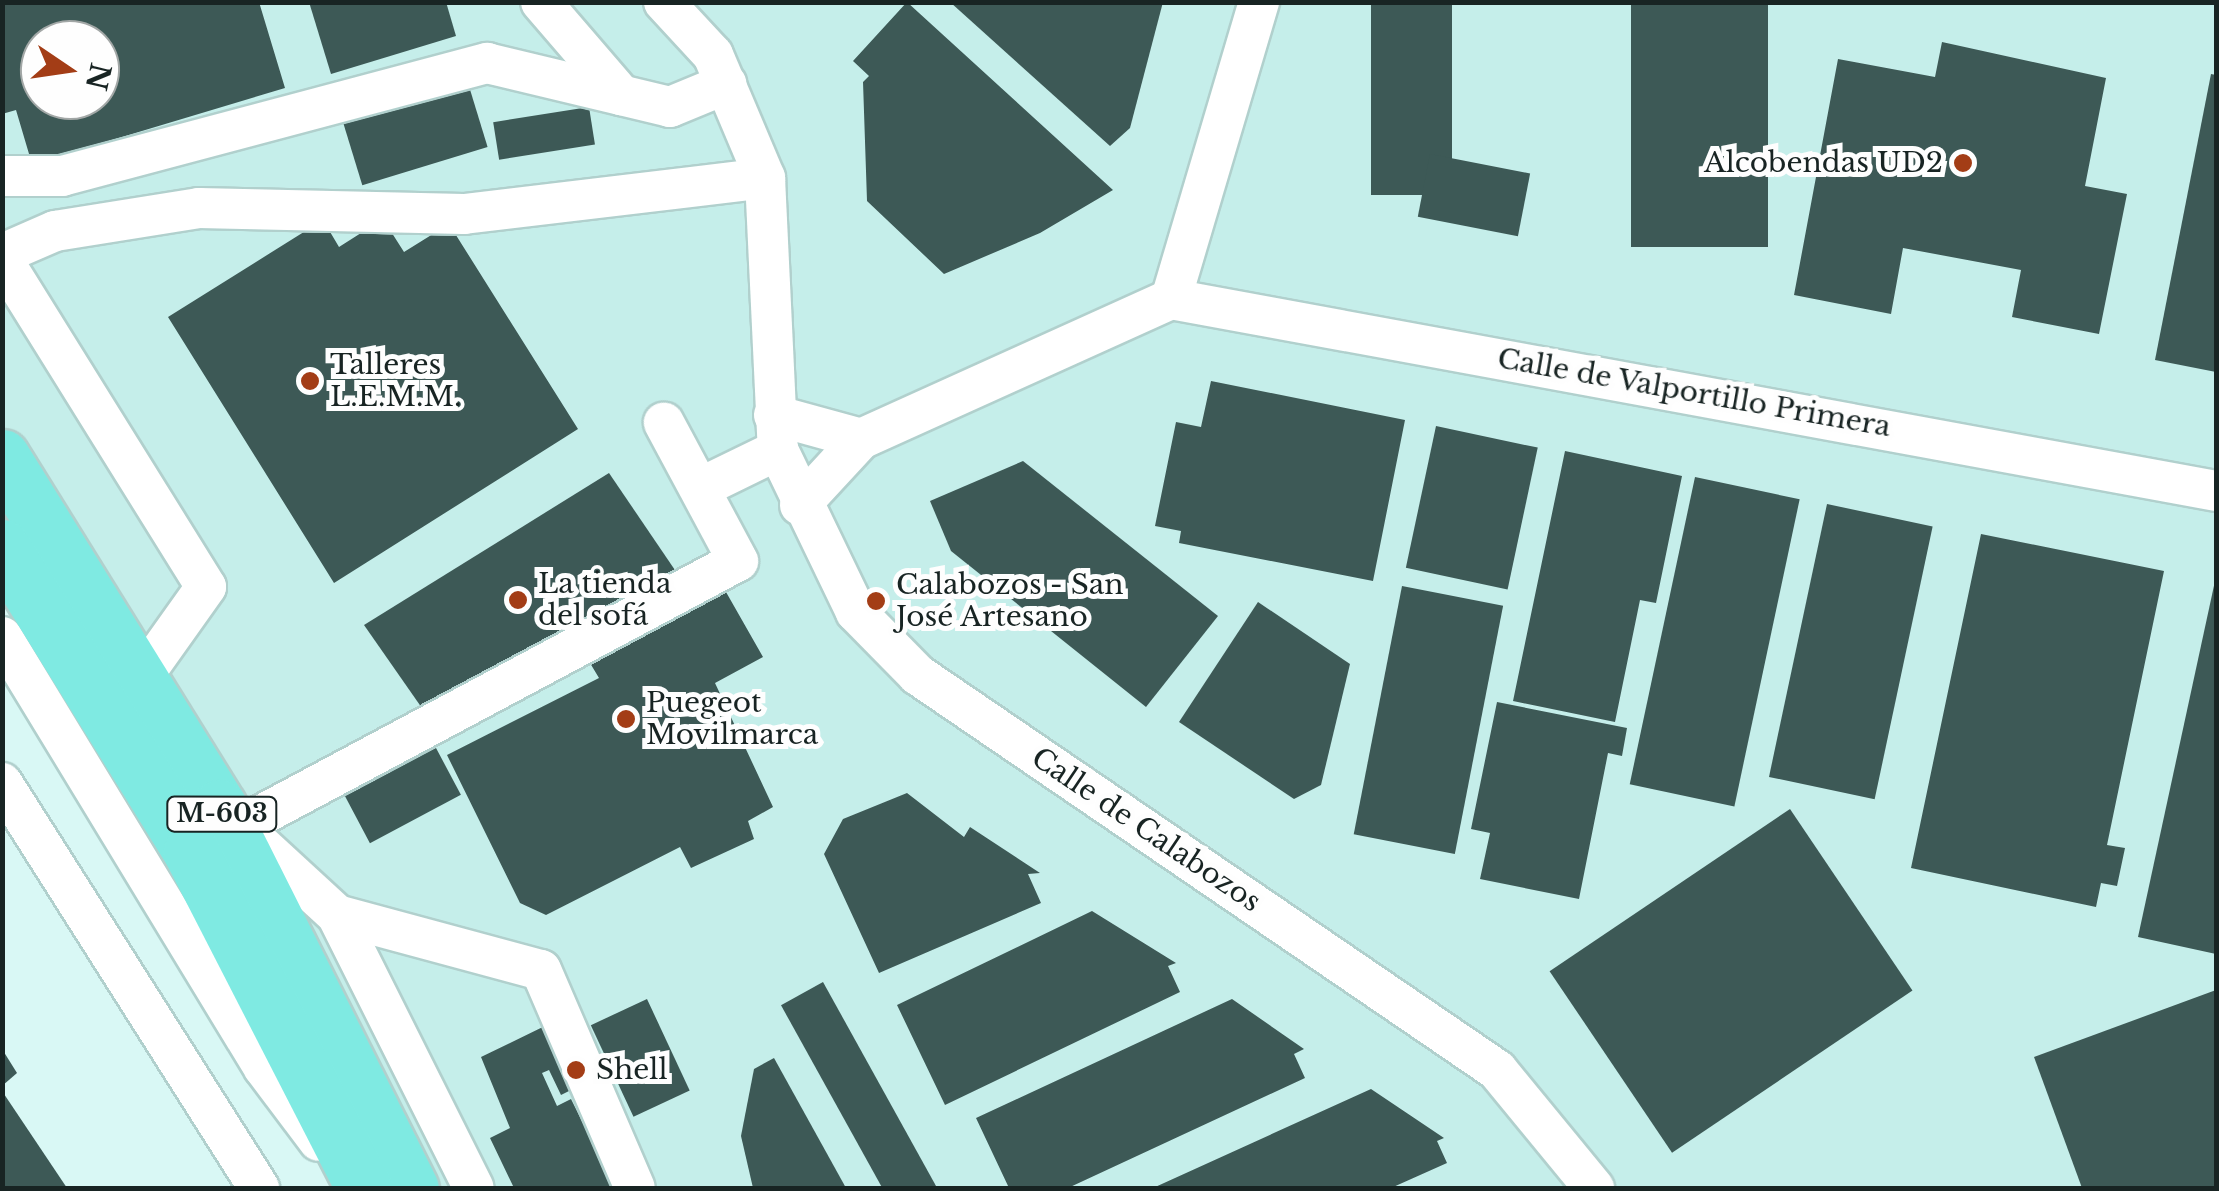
<!DOCTYPE html>
<html>
<head>
<meta charset="utf-8">
<style>
	body { margin:0 }
	#map { position:relative; width:2219px; height:1191px; overflow:hidden; background:#d9f8f5; font-family:"Libre Baskerville",serif }
	div>[style] { position:absolute }
	.built>* { inset:0; background:#c5eeea }
	.building>* { inset:0; background:#3d5956; transform-origin:0 0 }
	.roads { filter:drop-shadow(2px 0 #b1d0cd) drop-shadow(-2px 0 #b1d0cd) drop-shadow(0 2px #b1d0cd) drop-shadow(0 -2px #b1d0cd) }
	.minor>* { height:40px; margin:-20px; padding:0 20px; transform-origin:20px; border-radius:20px; background:#fff }
	.highway>* { height:55px; margin:-27.5px; padding:0 27.5px; transform-origin:27.5px; border-radius:27.5px; background:#7feae2 }
	.dots>* { width:28px; height:28px; translate:-50% -50%; box-sizing:border-box; border:5px solid #fefefe; border-radius:50% }
	span { translate:-50% -50%; white-space:nowrap; text-align:center; line-height:1.15; -webkit-text-stroke:10px #fefefe; paint-order:stroke }
	.shield-label span { padding:2px 8px; background:#fefefe; border:2px solid; border-radius:8px; -webkit-text-stroke-width:0 }
	.shield-label { font-size:25px; color:#182423; font-weight:700 }
	.poi-label { font-size:28px; color:#182423 }
	.right { translate:-100% -50%; text-align:right }
	.left { translate:0 -50%; text-align:left }
	.street-label { font-size:28px; color:#182423 }
	.frame { position:absolute; inset:0; border:5px solid #182423; pointer-events:none }
	.north { position:absolute; left:20px; top:20px; width:100px; height:100px; box-sizing:border-box; background:#fefefe; border:2px solid #a2a7a6; border-radius:50%; rotate:103deg; font-size:28px; font-weight:700; line-height:40px; text-align:center; color:#182423 }
	.north::after { content:''; display:block; margin:auto; width:35px; height:45px; background:#a33d16; clip-path:polygon(50% 0,100% 100%,50% 72%,0 100%) }
</style>
</head>
<body>
<div id="map">
	<div class="built">
		<i style="clip-path:polygon(evenodd,3px 3px,2216px 3px,2216px 1188px,411px 1188px,3px 461px,3px 3px,40px 40px,100px 40px,100px 100px,40px 100px,40px 40px)"></i>
	</div>
	<div class="building">
		<i style="clip-path:polygon(evenodd,2px 2px,259px 2px,285px 88px,32px 164px,16px 110px,2px 114px,2px 2px,40px 40px,100px 40px,100px 100px,40px 100px,40px 40px)"></i>
		<i style="clip-path:polygon(309px 2px,446px 2px,456px 36px,331px 74px)"></i>
		<i style="clip-path:polygon(907px 2px,1113px 190px,1040px 233px,944px 274px,867px 201px,863px 82px,869px 76px,853px 61px)"></i>
		<i style="clip-path:polygon(950px 2px,1163px 2px,1130px 128px,1110px 146px)"></i>
		<i style="left:1371px;top:2px;width:81px;height:193px"></i>
		<i style="left:1631px;top:2px;width:137px;height:245px"></i>
		<i style="clip-path:polygon(1942px 42px,2106px 78px,2085px 186px,2127px 194px,2099px 334px,2012px 317px,2021px 270px,1903px 248px,1891px 314px,1794px 295px,1838px 59px,1935px 77px)"></i>
		<i style="clip-path:polygon(2211px 74px,2216px 75px,2216px 372px,2155px 360px)"></i>
		<i style="left:468px;top:83px;width:67px;height:131px;rotate:73deg"></i>
		<i style="left:589px;top:107px;width:38px;height:97px;rotate:81deg"></i>
		<i style="left:1430px;top:154px;width:102px;height:64px;rotate:11deg"></i>
		<i style="clip-path:polygon(383px 219px,404px 252px,449px 224px,578px 429px,334px 583px,168px 317px,323px 220px,339px 247px)"></i>
		<i style="clip-path:polygon(1211px 381px,1405px 420px,1373px 581px,1179px 543px,1181px 531px,1155px 526px,1176px 422px,1201px 427px)"></i>
		<i style="left:1436px;top:426px;width:104px;height:145px;rotate:12deg"></i>
		<i style="clip-path:polygon(1565px 451px,1682px 476px,1656px 603px,1640px 600px,1615px 722px,1513px 701px)"></i>
		<i style="clip-path:polygon(1023px 461px,1218px 616px,1146px 707px,951px 551px,930px 501px)"></i>
		<i style="clip-path:polygon(609px 473px,679px 576px,424px 711px,364px 625px)"></i>
		<i style="left:1695px;top:477px;width:107px;height:314px;rotate:12deg"></i>
		<i style="left:1827px;top:504px;width:108px;height:279px;rotate:12deg"></i>
		<i style="clip-path:polygon(1981px 534px,2164px 571px,2107px 845px,2125px 848px,2117px 886px,2101px 883px,2096px 907px,1911px 868px)"></i>
		<i style="clip-path:polygon(2215px 581px,2216px 581px,2216px 954px,2138px 937px)"></i>
		<i style="left:1402px;top:586px;width:103px;height:253px;rotate:11deg"></i>
		<i style="clip-path:polygon(726px 592px,763px 657px,715px 683px,773px 807px,748px 821px,754px 839px,691px 868px,680px 847px,546px 915px,520px 903px,447px 755px,599px 678px,590px 663px)"></i>
		<i style="clip-path:polygon(1258px 602px,1350px 664px,1321px 785px,1294px 799px,1179px 722px)"></i>
		<i style="clip-path:polygon(1497px 702px,1627px 728px,1622px 756px,1608px 753px,1579px 899px,1480px 879px,1490px 833px,1471px 829px)"></i>
		<i style="left:436px;top:748px;width:53px;height:103px;rotate:62deg"></i>
		<i style="clip-path:polygon(907px 793px,964px 837px,970px 827px,1040px 873px,1028px 874px,1041px 903px,879px 973px,824px 854px,843px 819px)"></i>
		<i style="left:1790px;top:809px;width:219px;height:290px;rotate:56deg"></i>
		<i style="clip-path:polygon(1092px 911px,1176px 963px,1168px 966px,1180px 992px,945px 1105px,897px 1005px)"></i>
		<i style="left:823px;top:982px;width:236px;height:48px;rotate:61deg"></i>
		<i style="clip-path:polygon(2216px 990px,2216px 1188px,2082px 1188px,2034px 1057px)"></i>
		<i style="left:647px;top:999px;width:101px;height:62px;rotate:65deg"></i>
		<i style="clip-path:polygon(1232px 999px,1304px 1049px,1294px 1054px,1305px 1078px,1068px 1188px,1009px 1188px,976px 1118px)"></i>
		<i style="clip-path:polygon(553px 1022px,583px 1084px,561px 1095px,549px 1070px,542px 1073px,557px 1106px,571px 1099px,615px 1188px,514px 1188px,490px 1138px,510px 1128px,481px 1057px)"></i>
		<i style="clip-path:polygon(2px 1049px,17px 1073px,2px 1086px)"></i>
		<i style="clip-path:polygon(774px 1058px,846px 1188px,753px 1188px,741px 1136px,754px 1069px)"></i>
		<i style="clip-path:polygon(1371px 1089px,1444px 1138px,1437px 1141px,1447px 1163px,1391px 1188px,1153px 1188px)"></i>
		<i style="clip-path:polygon(2px 1091px,67px 1188px,2px 1188px)"></i>
	</div>
	<div class="roads">
		<div class="minor">
			<i style="left:541px;top:2px;width:123px;rotate:49.3deg"></i>
			<i style="left:664px;top:2px;width:72px;rotate:47.2deg"></i>
			<i style="left:713px;top:55px;width:134px;rotate:67.1deg"></i>
			<i style="left:765px;top:178px;width:272px;rotate:87.3deg"></i>
			<i style="left:778px;top:450px;width:180px;rotate:64.3deg"></i>
			<i style="left:856px;top:612px;width:88px;rotate:45.5deg"></i>
			<i style="left:918px;top:675px;width:701px;rotate:34.3deg"></i>
			<i style="left:1497px;top:1070px;width:153px;rotate:50.6deg"></i>
			<i style="left:2px;top:176px;width:60px"></i>
			<i style="left:62px;top:176px;width:440px;rotate:-14.9deg"></i>
			<i style="left:487px;top:63px;width:188px;rotate:13.5deg"></i>
			<i style="left:670px;top:107px;width:61px;rotate:-22.3deg"></i>
			<i style="left:2px;top:254px;width:58px;rotate:-23.5deg"></i>
			<i style="left:55px;top:231px;width:146px;rotate:-9.1deg"></i>
			<i style="left:199px;top:208px;width:265px;rotate:1.3deg"></i>
			<i style="left:464px;top:214px;width:303px;rotate:-6.8deg"></i>
			<i style="left:2px;top:259px;width:386px;rotate:58.1deg"></i>
			<i style="left:206px;top:587px;width:114px;rotate:125.4deg"></i>
			<i style="left:1171px;top:299px;width:1062px;rotate:10.41deg"></i>
			<i style="left:774px;top:415px;width:90px;rotate:15.4deg"></i>
			<i style="left:700px;top:488px;width:87px;rotate:-26deg"></i>
			<i style="left:800px;top:505px;width:90px;rotate:-47.3deg"></i>
			<i style="left:861px;top:439px;width:340px;rotate:-24.3deg"></i>
			<i style="left:1171px;top:299px;width:310px;rotate:-73.5deg"></i>
			<i style="left:2px;top:637px;width:504px;rotate:58.71deg"></i>
			<i style="left:264px;top:1068px;width:91px;rotate:53deg"></i>
			<i style="left:2px;top:783px;width:480px;rotate:57.6deg"></i>
			<i style="left:238px;top:824px;width:134px;rotate:42.6deg"></i>
			<i style="left:337px;top:915px;width:305px;rotate:63.4deg"></i>
			<i style="left:241px;top:826px;width:563px;rotate:-28.07deg"></i>
			<i style="left:738px;top:561px;width:157px;rotate:-118.2deg"></i>
			<i style="left:337px;top:915px;width:211px;rotate:15.1deg"></i>
			<i style="left:541px;top:970px;width:237px;rotate:66.7deg"></i>
		</div>
		<div class="highway">
			<i style="left:2px;top:457px;width:412px;rotate:58.2deg"></i>
			<i style="left:219px;top:807px;width:427px;rotate:63.3deg"></i>
			<i style="left:2px;top:547px;width:359px;rotate:58.2deg"></i>
			<i style="left:191px;top:852px;width:378px;rotate:62.8deg"></i>
		</div>
	</div>
	<div class="dots">
		<i style="left:1963px;top:163px;background:#a33d16"></i>
		<i style="left:310px;top:381px;background:#a33d16"></i>
		<i style="left:518px;top:600px;background:#a33d16"></i>
		<i style="left:876px;top:601px;background:#a33d16"></i>
		<i style="left:626px;top:719px;background:#a33d16"></i>
		<i style="left:576px;top:1070px;background:#a33d16"></i>
	</div>
	<div class="shield-label">
		<span style="left:222px;top:814px">M-603</span>
	</div>
	<div class="poi-label">
		<span class="right" style="left:1943px;top:163px">Alcobendas UD2</span>
		<span class="left" style="left:330px;top:381px">Talleres<br>L.E.M.M.</span>
		<span class="left" style="left:538px;top:600px">La tienda<br>del sofá</span>
		<span class="left" style="left:896px;top:601px">Calabozos - San<br>José Artesano</span>
		<span class="left" style="left:646px;top:719px">Puegeot<br>Movilmarca</span>
		<span class="left" style="left:596px;top:1070px">Shell</span>
	</div>
	<div class="street-label">
		<span style="left:1694px;top:393px;rotate:10deg">Calle de Valportillo Primera</span>
		<span style="left:1146px;top:830px;rotate:34deg">Calle de Calabozos</span>
	</div>
	<div class="frame"></div>
	<div class="north">N</div>
</div>
</body>
</html>
